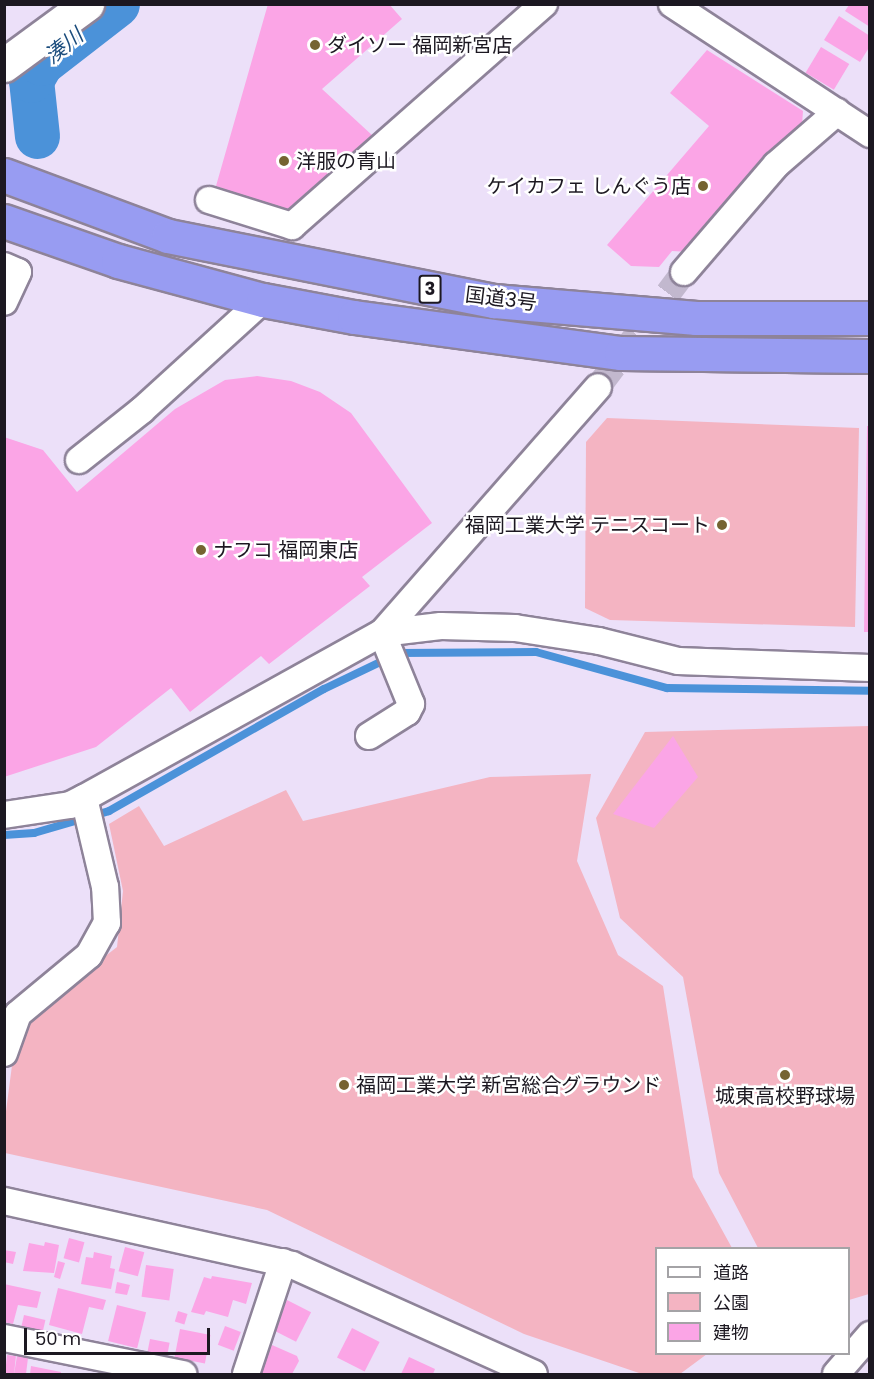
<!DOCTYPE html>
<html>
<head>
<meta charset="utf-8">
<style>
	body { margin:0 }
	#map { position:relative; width:874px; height:1379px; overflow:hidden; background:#ece0f9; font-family:Poppins,"Noto Sans JP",sans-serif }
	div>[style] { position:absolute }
	.green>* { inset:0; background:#f4b4c2 }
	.stream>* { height:8px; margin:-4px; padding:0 4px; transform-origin:4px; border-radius:4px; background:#4b92d9 }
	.river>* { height:45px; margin:-22.5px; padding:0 22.5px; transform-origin:22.5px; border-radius:22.5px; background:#4b92d9 }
	.building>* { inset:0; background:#fba5e6; transform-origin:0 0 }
	.minor-tunnel>* { height:26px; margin-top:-13px; transform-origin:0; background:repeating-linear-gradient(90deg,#c2b8ce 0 26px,transparent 0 39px) }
	.roads { filter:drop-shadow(2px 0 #8e8399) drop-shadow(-2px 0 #8e8399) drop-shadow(0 2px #8e8399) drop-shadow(0 -2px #8e8399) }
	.minor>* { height:26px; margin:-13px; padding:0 13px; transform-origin:13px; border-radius:13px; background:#fff }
	.secondary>* { height:33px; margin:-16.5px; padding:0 16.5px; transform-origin:16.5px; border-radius:16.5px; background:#fff }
	.trunk>* { height:33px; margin:-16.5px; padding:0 16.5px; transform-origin:16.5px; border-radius:16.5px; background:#989cf2 }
	.dots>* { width:16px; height:16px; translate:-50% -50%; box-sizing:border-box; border:3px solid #fff; border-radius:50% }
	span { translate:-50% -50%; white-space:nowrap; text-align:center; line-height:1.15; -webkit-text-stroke:5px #fff; paint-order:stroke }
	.shield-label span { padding:2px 4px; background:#fff; border:2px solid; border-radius:4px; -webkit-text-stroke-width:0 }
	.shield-label { font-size:18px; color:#1c1821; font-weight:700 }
	.poi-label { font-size:20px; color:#1c1821 }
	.left { translate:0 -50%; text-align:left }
	.right { translate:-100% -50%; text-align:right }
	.street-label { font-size:20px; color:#1c1821 }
	.water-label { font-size:21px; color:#1c4d7d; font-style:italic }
	.frame { position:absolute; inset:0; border:6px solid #1c1821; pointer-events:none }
	.legend { position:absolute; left:655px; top:1247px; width:195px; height:108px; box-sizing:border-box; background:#fff; border:2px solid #a4a3a6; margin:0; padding:8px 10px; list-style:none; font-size:18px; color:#1c1821 }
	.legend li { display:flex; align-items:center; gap:12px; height:30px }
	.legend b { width:30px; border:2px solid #a4a3a6 }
	.scale { position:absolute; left:24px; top:1328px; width:186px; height:27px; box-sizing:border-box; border:3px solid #1c1821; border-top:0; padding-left:8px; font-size:18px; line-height:21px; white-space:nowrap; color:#1c1821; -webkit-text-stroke:4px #fff; paint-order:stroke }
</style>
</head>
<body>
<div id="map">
	<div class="green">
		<i style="clip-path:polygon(607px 418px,859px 428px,855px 627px,610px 620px,585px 608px,586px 442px)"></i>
		<i style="clip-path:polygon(869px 726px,869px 1294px,849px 1300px,848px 1248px,758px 1248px,719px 1173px,683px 977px,620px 918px,596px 818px,645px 732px)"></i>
		<i style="clip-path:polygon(591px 774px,577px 861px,618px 955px,663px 986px,693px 1177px,732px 1248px,656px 1248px,656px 1354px,707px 1354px,680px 1374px,642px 1374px,524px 1334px,267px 1210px,5px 1153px,5px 1119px,14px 1050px,30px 1015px,117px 947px,123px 891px,109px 824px,139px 806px,164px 846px,286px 790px,303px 821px,490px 777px)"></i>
	</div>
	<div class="stream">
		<i style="left:4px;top:835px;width:30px;rotate:-4deg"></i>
		<i style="left:34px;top:833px;width:78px;rotate:-16.3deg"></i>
		<i style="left:109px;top:811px;width:247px;rotate:-29.6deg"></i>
		<i style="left:324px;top:689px;width:83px;rotate:-25.6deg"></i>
		<i style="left:399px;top:653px;width:137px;rotate:-0.4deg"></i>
		<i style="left:536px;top:652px;width:136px;rotate:15.4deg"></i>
		<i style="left:667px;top:688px;width:203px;rotate:0.8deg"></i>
	</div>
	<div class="river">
		<i style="left:37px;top:136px;width:56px;rotate:-96.1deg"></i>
		<i style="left:31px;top:80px;width:20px;rotate:-60deg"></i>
		<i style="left:41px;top:63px;width:96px;rotate:-37.8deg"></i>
	</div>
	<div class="building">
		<i style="clip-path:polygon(268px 4px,389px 4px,402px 19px,322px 89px,373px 136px,289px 212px,216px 186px)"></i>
		<i style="clip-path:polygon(849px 5px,870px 5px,870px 27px,845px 11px)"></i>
		<i style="clip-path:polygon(839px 16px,870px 36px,870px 46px,860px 62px,824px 40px)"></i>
		<i style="left:821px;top:47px;width:33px;height:30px;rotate:31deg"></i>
		<i style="clip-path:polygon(707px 50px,803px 111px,802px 125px,690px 252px,672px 251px,659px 267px,631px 266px,607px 245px,709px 126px,670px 93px)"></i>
		<i style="clip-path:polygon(257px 376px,291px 381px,320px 392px,351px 413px,432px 523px,362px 577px,370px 586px,269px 664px,261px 656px,190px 712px,171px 688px,96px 747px,4px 777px,4px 437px,43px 450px,77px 492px,175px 409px,225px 380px)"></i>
		<i style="clip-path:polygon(867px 426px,870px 426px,870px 632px,864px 632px)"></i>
		<i style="clip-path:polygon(673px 736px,698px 777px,654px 828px,613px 814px)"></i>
		<i style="left:69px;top:1238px;width:16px;height:21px;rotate:15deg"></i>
		<i style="clip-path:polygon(45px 1242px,59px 1245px,54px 1273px,23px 1271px,29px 1243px,44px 1246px)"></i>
		<i style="left:125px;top:1247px;width:20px;height:25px;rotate:15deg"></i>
		<i style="clip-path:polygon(4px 1250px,16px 1252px,13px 1264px,4px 1262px)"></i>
		<i style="clip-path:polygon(94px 1252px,112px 1256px,110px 1268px,115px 1269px,111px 1289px,81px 1284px,86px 1257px,93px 1258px)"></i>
		<i style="clip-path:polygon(58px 1261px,65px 1263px,60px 1279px,54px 1277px)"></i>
		<i style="left:146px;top:1265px;width:28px;height:32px;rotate:8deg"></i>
		<i style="clip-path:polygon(212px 1276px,252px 1283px,246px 1304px,233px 1300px,228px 1317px,206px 1311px,204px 1315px,191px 1312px,204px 1277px,211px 1279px)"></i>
		<i style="clip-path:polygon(117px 1282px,130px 1285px,127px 1295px,115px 1293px)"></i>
		<i style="clip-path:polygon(4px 1284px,41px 1292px,37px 1308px,18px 1305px,13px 1324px,4px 1322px)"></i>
		<i style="clip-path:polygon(58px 1288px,106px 1300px,103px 1310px,89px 1307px,82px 1334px,49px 1325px)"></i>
		<i style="left:287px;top:1300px;width:27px;height:33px;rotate:27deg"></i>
		<i style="left:117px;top:1305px;width:30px;height:37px;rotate:14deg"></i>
		<i style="left:178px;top:1311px;width:10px;height:11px;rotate:17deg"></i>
		<i style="left:24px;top:1315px;width:22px;height:22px;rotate:13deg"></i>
		<i style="left:225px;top:1326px;width:17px;height:20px;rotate:21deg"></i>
		<i style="left:352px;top:1328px;width:31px;height:33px;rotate:27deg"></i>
		<i style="left:180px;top:1329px;width:31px;height:29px;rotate:11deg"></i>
		<i style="left:150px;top:1339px;width:20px;height:23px;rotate:11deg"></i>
		<i style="clip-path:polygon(272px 1345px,297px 1356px,299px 1361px,292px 1374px,259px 1374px)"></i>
		<i style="left:7px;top:1355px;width:9px;height:19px;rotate:6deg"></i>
		<i style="clip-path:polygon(17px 1356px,28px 1358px,26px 1374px,14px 1374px)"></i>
		<i style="clip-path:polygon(409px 1357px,435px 1369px,433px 1374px,401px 1374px)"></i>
		<i style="clip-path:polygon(31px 1366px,61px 1372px,61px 1374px,30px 1374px)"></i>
	</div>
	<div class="minor-tunnel">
		<i style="left:598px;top:387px;width:144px;rotate:-53.2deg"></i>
	</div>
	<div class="roads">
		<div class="minor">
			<i style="left:672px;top:4px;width:237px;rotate:33.3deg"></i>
			<i style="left:209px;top:200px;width:87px;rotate:17.4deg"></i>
			<i style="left:292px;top:226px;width:336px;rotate:-41.4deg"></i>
			<i style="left:4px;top:266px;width:15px;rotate:23deg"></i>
			<i style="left:18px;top:272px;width:33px;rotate:115deg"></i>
			<i style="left:684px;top:272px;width:141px;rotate:-49.3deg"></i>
			<i style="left:776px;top:165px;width:81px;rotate:-41deg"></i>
			<i style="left:79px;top:460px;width:80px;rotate:-38.4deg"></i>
			<i style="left:142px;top:410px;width:164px;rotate:-42.3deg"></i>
			<i style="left:382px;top:633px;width:59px;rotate:-6.8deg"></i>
			<i style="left:441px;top:626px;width:74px;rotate:1.5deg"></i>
			<i style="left:515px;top:628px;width:85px;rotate:8.8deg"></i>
			<i style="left:599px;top:641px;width:81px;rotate:14.2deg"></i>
			<i style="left:678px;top:661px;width:192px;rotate:2.1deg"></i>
			<i style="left:369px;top:736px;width:45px;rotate:-32.3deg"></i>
			<i style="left:407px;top:712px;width:9px;rotate:-63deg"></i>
			<i style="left:411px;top:704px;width:77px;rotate:-112.2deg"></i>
			<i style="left:4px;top:815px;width:67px;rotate:-8.6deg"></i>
			<i style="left:70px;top:805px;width:16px;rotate:-27deg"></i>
			<i style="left:84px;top:798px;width:341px;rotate:-29deg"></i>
			<i style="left:382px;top:633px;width:327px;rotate:-48.7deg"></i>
			<i style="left:4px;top:1053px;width:41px;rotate:-70.3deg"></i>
			<i style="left:18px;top:1014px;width:92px;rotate:-39.7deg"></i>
			<i style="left:89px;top:955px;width:37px;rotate:-61deg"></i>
			<i style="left:107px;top:923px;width:36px;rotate:-93deg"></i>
			<i style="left:105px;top:887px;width:91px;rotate:-103.3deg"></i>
			<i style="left:4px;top:1201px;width:295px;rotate:12.5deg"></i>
			<i style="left:292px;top:1265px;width:265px;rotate:24.2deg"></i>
			<i style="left:4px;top:1338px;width:183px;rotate:11.4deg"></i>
			<i style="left:246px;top:1374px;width:118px;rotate:-71.7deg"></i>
			<i style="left:836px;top:1374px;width:52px;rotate:-48.9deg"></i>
		</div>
		<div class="secondary">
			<i style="left:4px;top:65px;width:103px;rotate:-36.3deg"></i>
		</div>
		<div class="trunk">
			<i style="left:4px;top:175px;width:175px;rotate:20.4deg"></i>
			<i style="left:168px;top:236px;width:332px;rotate:11.3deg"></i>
			<i style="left:494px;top:301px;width:203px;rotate:4.8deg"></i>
			<i style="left:696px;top:318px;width:174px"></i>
			<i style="left:4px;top:221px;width:121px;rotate:19.3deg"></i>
			<i style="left:118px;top:261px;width:150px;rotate:15.1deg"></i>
			<i style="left:263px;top:300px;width:93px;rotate:10.6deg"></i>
			<i style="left:354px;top:317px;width:269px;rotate:7.7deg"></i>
			<i style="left:621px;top:353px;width:249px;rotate:0.7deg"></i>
		</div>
	</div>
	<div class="dots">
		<i style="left:315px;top:45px;background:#756331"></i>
		<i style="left:284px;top:161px;background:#756331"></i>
		<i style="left:703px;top:186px;background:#756331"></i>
		<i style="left:722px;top:525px;background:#756331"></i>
		<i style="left:201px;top:550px;background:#756331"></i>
		<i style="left:785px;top:1075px;background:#756331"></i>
		<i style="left:344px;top:1085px;background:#756331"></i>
	</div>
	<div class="shield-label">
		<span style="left:430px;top:289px">3</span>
	</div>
	<div class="poi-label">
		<span class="left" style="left:327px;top:45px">ダイソー 福岡新宮店</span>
		<span class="left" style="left:296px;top:161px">洋服の青山</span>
		<span class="right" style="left:691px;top:186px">ケイカフェ しんぐう店</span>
		<span class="right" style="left:710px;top:525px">福岡工業大学 テニスコート</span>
		<span class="left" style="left:213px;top:550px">ナフコ 福岡東店</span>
		<span class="left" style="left:356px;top:1085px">福岡工業大学 新宮総合グラウンド</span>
		<span style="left:785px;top:1096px">城東高校野球場</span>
	</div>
	<div class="street-label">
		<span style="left:501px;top:299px;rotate:7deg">国道3号</span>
	</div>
	<div class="water-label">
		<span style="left:64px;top:46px;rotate:-39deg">湊川</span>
	</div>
	<div class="frame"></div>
	<ul class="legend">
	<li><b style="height:8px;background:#fff"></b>道路</li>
	<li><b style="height:16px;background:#f4b4c2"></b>公園</li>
	<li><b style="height:16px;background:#fba5e6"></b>建物</li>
	</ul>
	<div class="scale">50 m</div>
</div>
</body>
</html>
